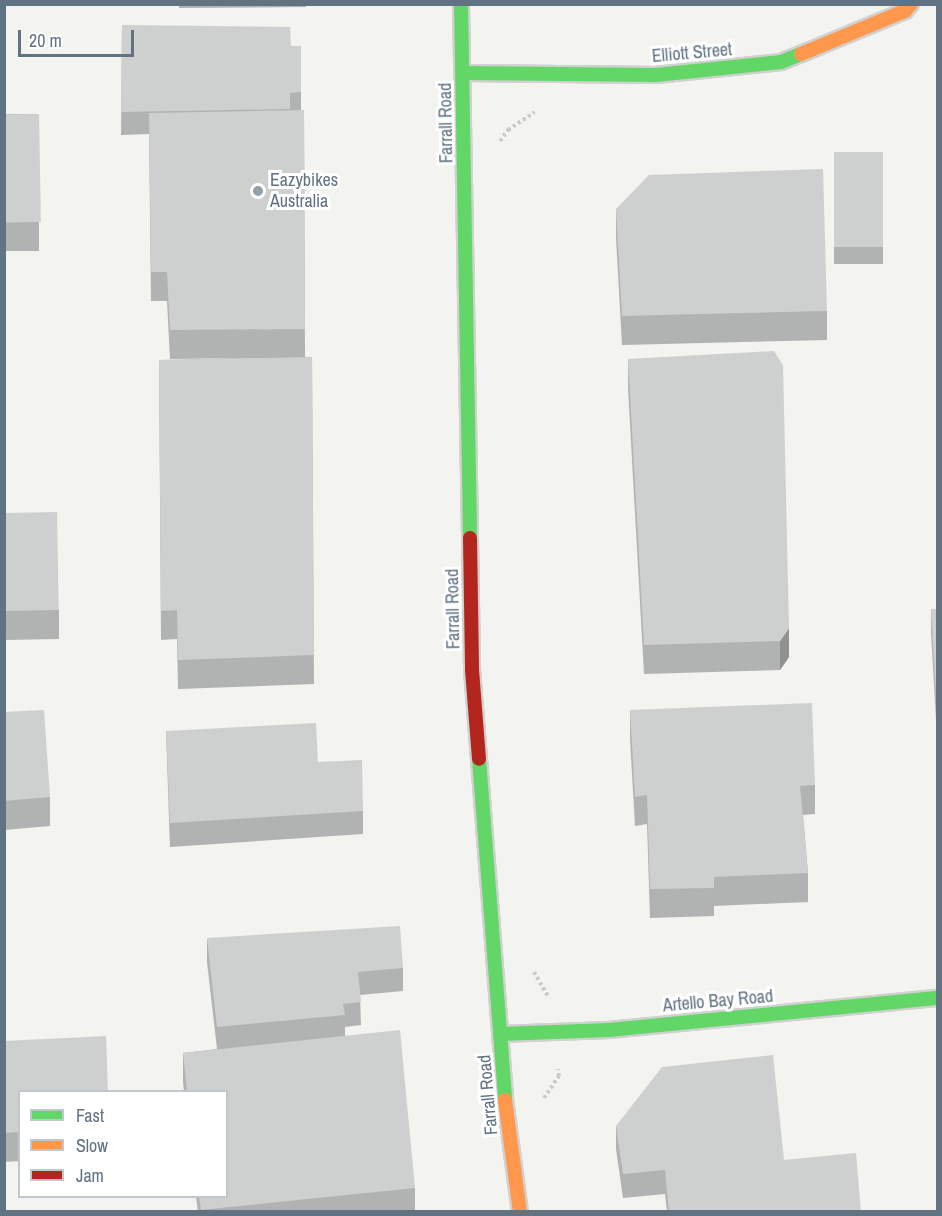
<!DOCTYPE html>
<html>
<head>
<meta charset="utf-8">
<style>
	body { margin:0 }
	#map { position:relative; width:942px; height:1216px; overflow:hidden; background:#f3f3f0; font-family:"Archivo Narrow",sans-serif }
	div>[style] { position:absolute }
	.path>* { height:4px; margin-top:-2px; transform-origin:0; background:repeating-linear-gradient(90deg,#c9caca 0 3px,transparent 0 6px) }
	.roads { filter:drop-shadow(2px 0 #d1d1d1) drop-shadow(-2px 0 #d1d1d1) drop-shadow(0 2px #d1d1d1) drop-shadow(0 -2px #d1d1d1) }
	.fast>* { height:14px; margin:-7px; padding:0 7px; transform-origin:7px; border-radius:7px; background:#63d668 }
	.slow>* { height:14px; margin:-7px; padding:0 7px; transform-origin:7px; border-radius:7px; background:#ff974d }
	.jam>* { height:14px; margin:-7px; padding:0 7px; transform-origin:7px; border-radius:7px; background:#b3261e }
	.wall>* { inset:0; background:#b1b2b2; transform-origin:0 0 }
	.shaded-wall>* { inset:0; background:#909191 }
	.building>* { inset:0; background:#cecfcf; transform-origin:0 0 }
	.dots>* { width:16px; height:16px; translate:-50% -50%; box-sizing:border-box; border:3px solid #fff; border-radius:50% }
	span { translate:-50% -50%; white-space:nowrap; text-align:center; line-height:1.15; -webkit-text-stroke:6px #fff; paint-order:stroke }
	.street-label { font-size:18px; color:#617282 }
	.poi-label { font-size:18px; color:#617282 }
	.left { translate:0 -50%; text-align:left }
	.frame { position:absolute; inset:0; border:6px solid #617282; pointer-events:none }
	.legend { position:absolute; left:18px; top:1090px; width:210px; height:108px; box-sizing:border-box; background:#fff; border:2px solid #c0c7cd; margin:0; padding:8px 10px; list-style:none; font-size:18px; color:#617282 }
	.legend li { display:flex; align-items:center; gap:12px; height:30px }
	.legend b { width:30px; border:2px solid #c0c7cd }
	.scale { position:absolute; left:18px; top:30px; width:116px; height:27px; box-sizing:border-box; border:3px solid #617282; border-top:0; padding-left:8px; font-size:18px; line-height:21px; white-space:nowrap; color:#617282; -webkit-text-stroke:4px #fff; paint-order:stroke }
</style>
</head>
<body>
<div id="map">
	<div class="path">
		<i style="left:500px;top:141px;width:14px;rotate:-54deg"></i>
		<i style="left:508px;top:130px;width:32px;rotate:-34deg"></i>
		<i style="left:534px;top:972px;width:28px;rotate:60deg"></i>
		<i style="left:544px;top:1098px;width:27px;rotate:-56deg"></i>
		<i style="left:559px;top:1076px;width:7px;rotate:-98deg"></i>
	</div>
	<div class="roads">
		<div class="fast">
			<i style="left:461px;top:4px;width:534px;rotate:89.03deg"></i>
			<i style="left:464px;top:73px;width:192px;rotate:0.6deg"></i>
			<i style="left:656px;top:75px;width:126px;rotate:-5.9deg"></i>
			<i style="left:781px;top:62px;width:22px;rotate:-22deg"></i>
			<i style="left:479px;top:759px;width:342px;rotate:85.6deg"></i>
			<i style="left:501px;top:1034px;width:108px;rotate:-2.1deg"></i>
			<i style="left:609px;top:1030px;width:331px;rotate:-5.6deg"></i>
		</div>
		<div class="slow">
			<i style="left:801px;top:54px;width:113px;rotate:-22.5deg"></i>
			<i style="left:905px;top:11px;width:9px;rotate:-49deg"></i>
			<i style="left:505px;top:1100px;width:113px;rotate:82.4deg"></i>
		</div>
		<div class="jam">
			<i style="left:470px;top:538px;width:132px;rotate:89.1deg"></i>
			<i style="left:472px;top:670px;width:89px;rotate:85.5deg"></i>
		</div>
	</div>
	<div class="wall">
		<i style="clip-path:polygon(179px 4px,306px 4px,306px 7px,179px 8px)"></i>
		<i style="clip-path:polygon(122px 25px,291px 46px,301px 46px,301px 110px,304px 110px,305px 357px,312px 357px,314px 684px,178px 689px,177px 639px,161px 640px,159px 360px,256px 358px,170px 359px,167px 301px,151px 301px,149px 134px,121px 135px)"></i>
		<i style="left:39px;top:114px;width:137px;height:35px;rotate:90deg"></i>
		<i style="left:834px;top:152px;width:49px;height:112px"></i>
		<i style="clip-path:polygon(616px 209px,827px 311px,827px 340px,622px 345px,616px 238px)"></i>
		<i style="clip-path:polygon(628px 359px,789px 657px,780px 670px,644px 674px,628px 388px)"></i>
		<i style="clip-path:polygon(4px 514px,59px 610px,59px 639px,4px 640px)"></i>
		<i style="clip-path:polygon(931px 609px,938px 609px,938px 755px,931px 633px)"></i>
		<i style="clip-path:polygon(630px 710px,815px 785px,815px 814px,803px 815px,808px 873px,808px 902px,714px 906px,714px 916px,650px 918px,647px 824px,635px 826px,630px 739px)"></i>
		<i style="clip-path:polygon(4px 712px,50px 797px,50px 826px,4px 830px)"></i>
		<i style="clip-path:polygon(166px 731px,363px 811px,363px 834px,170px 847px)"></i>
		<i style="clip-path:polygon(207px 938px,403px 968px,403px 991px,360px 995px,361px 1025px,345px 1027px,345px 1035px,415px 1188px,415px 1212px,198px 1212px,196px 1197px,226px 1197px,226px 1092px,184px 1092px,183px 1081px,183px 1053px,217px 1049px,207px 962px)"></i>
		<i style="clip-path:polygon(4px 1041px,20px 1092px,20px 1161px,4px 1162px)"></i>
		<i style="clip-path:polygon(616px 1126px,784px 1160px,861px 1212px,667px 1212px,665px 1194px,623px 1198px,616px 1149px)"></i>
	</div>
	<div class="shaded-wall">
		<i style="clip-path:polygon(789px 628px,789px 657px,780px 670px,780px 641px)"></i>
	</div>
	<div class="building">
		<i style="clip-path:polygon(122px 25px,290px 27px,291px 46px,301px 46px,301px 92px,290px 93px,290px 109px,121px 112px)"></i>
		<i style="clip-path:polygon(304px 110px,305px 329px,170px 330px,167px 272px,151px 272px,149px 113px)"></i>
		<i style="left:39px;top:114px;width:108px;height:35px;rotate:89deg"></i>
		<i style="left:834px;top:152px;width:49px;height:95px"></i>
		<i style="clip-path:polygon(823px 169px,827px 311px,622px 316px,616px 209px,649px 175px)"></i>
		<i style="clip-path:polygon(774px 351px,783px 365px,789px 628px,780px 641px,644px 645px,628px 359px)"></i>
		<i style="clip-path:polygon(312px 357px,314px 655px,178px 660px,177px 610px,161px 611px,159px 360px)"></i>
		<i style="left:57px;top:512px;width:98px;height:53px;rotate:89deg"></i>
		<i style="clip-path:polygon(931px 609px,938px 609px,938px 732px)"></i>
		<i style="clip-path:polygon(812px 703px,815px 785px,800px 786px,808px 873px,714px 877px,714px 888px,650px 889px,647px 795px,635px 797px,630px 710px)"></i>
		<i style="clip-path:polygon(44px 710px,50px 797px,4px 801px,4px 712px)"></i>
		<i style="clip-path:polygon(316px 723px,318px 762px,362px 760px,363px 811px,170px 823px,166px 731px)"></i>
		<i style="clip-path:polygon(400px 926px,403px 968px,358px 972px,361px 1002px,343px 1004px,345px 1015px,217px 1027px,207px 938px)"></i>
		<i style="clip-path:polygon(400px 1030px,415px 1188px,201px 1210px,199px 1197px,226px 1197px,226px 1092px,187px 1092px,183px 1053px)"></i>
		<i style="clip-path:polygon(106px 1036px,108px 1092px,20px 1092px,20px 1132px,4px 1133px,4px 1041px)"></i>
		<i style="clip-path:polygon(773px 1055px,784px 1160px,856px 1153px,861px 1212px,669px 1212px,665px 1170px,623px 1174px,616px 1126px,662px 1067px)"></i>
	</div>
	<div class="dots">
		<i style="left:258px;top:191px;background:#949fa8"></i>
	</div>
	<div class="street-label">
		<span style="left:692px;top:53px;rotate:-5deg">Elliott Street</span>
		<span style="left:446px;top:123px;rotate:-91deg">Farrall Road</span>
		<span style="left:453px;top:609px;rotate:-91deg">Farrall Road</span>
		<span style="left:718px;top:1001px;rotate:-5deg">Artello Bay Road</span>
		<span style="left:488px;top:1095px;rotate:-95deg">Farrall Road</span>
	</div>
	<div class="poi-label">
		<span class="left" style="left:270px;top:191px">Eazybikes<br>Australia</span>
	</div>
	<div class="frame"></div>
	<ul class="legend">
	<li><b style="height:8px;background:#63d668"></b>Fast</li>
	<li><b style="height:8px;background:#ff974d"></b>Slow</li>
	<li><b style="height:8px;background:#b3261e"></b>Jam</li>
	</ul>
	<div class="scale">20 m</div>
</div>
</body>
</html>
